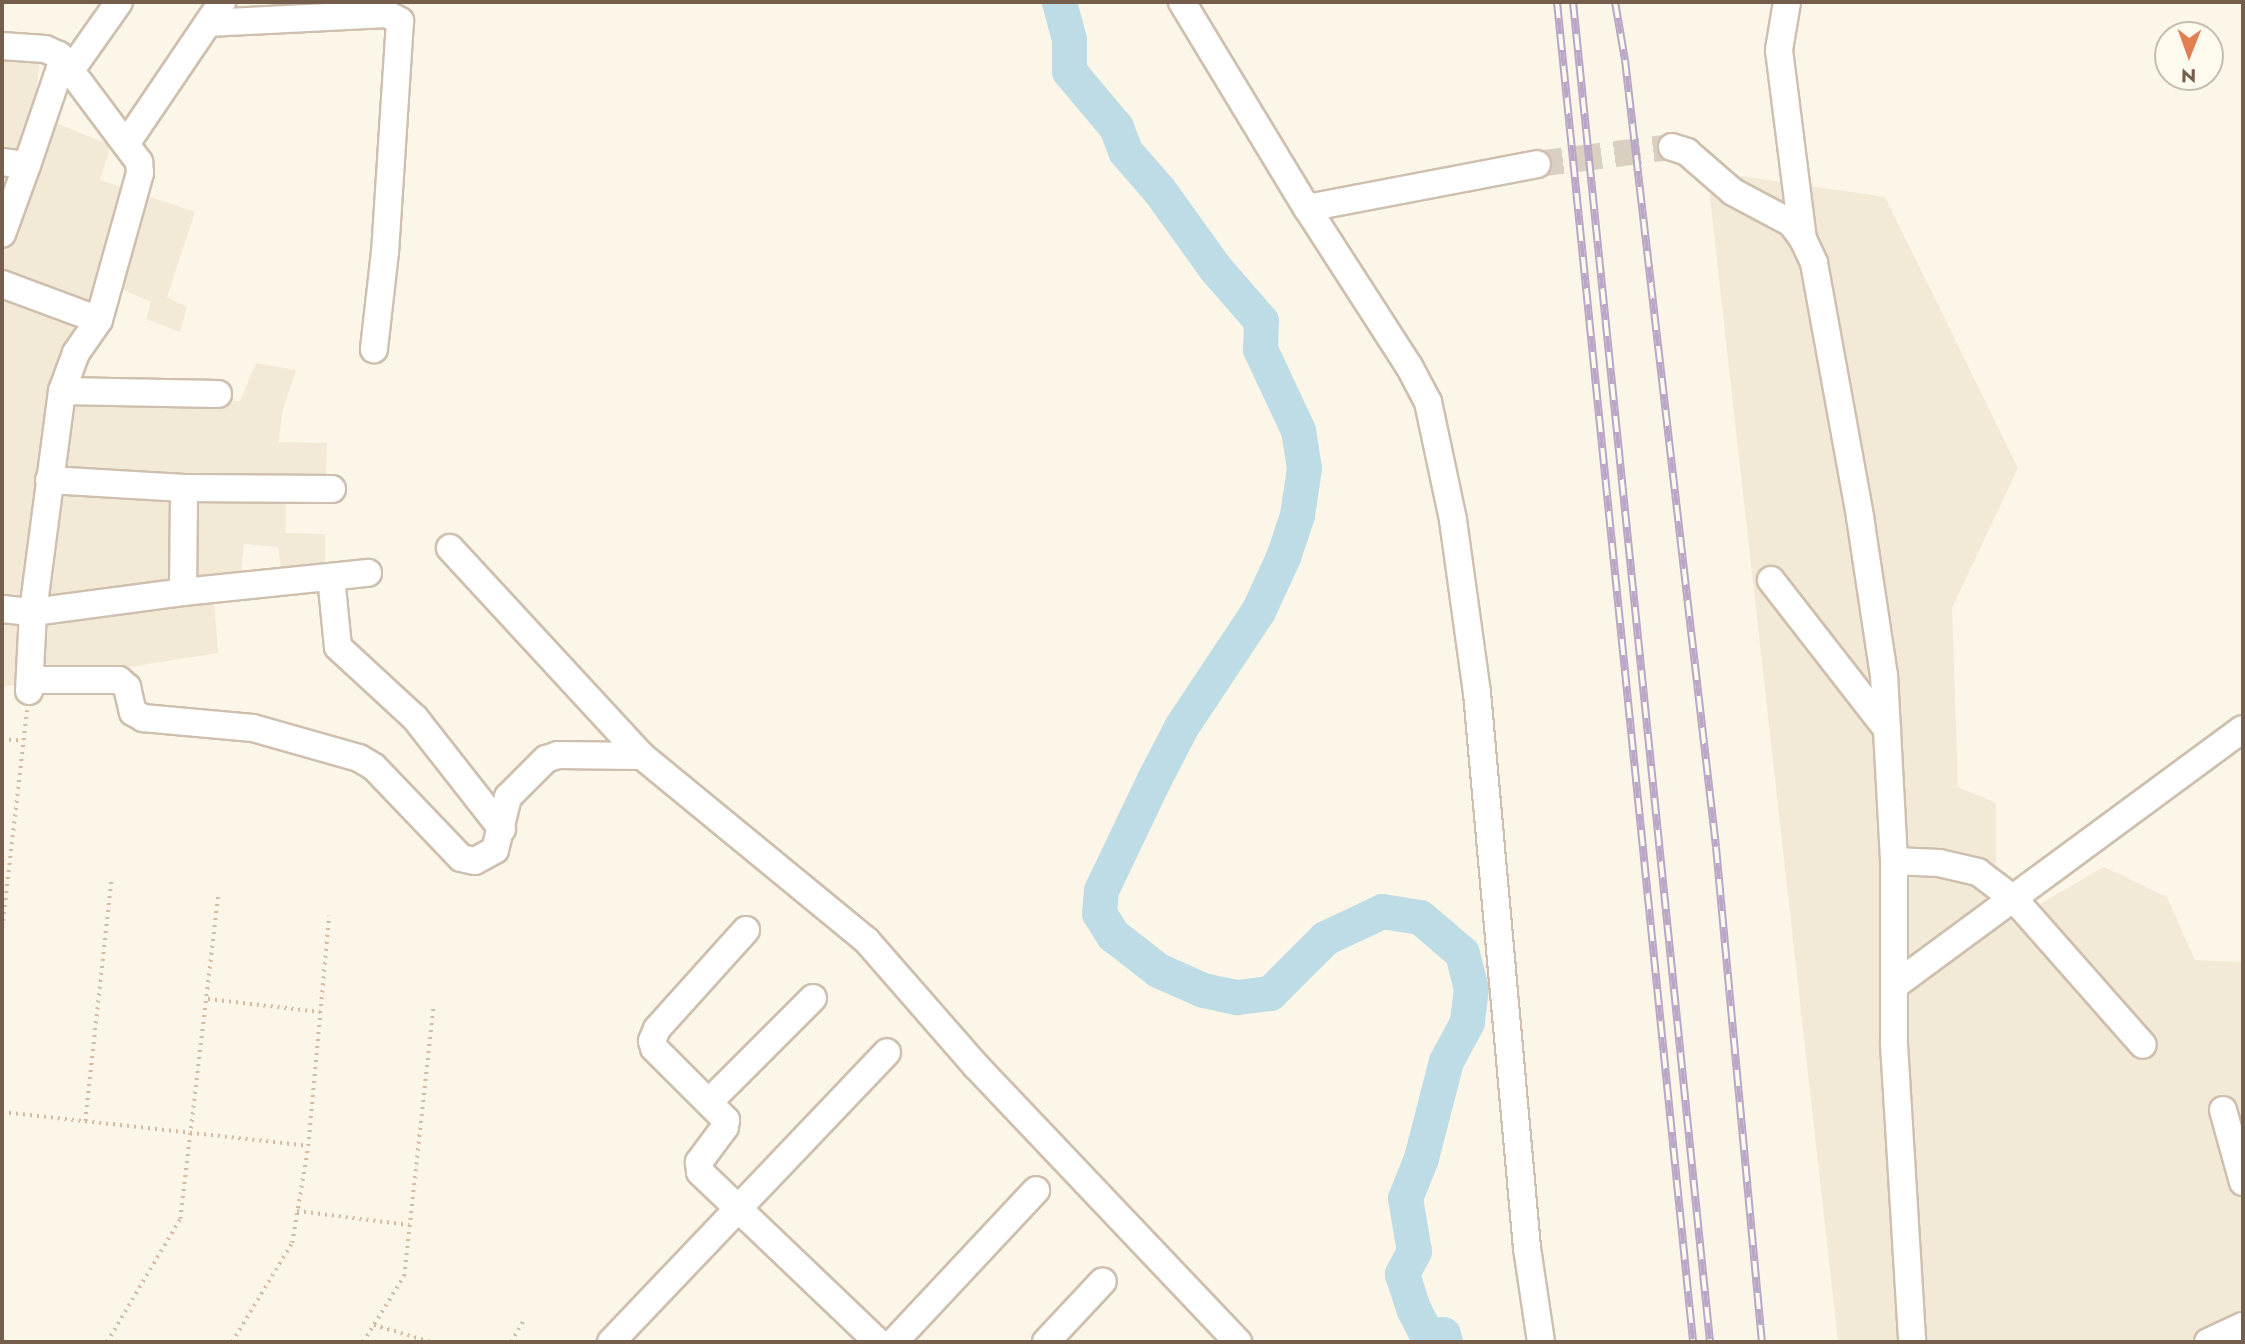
<!DOCTYPE html>
<html>
<head>
<meta charset="utf-8">
<style>
	body { margin:0 }
	#map { position:relative; width:2245px; height:1344px; overflow:hidden; background:#fcf6e8; font-family:Jost,sans-serif }
	div>[style] { position:absolute }
	.residential>* { inset:0; background:#f3e9d7 }
	.river>* { height:35px; margin:-17.5px; padding:0 17.5px; transform-origin:17.5px; border-radius:17.5px; background:#bddce5 }
	.minor-tunnel>* { height:26px; margin-top:-13px; transform-origin:0; background:repeating-linear-gradient(90deg,#dad0c1 0 26px,transparent 0 39px) }
	.path>* { height:3.5px; margin-top:-1.75px; transform-origin:0; background:repeating-linear-gradient(90deg,#d6bba3 0 2px,transparent 0 7px) }
	.roads { filter:drop-shadow(2px 0 #cebfae) drop-shadow(-2px 0 #cebfae) drop-shadow(0 2px #cebfae) drop-shadow(0 -2px #cebfae) }
	.minor>* { height:26px; margin:-13px; padding:0 13px; transform-origin:13px; border-radius:13px; background:#fff }
	.rail>* { height:8px; margin-top:-4px; transform-origin:0; background:repeating-linear-gradient(90deg,#fefaee 0 16px,#baa6c6 0 32px); box-sizing:border-box; border-block:2px solid #baa6c6 }
	span { translate:-50% -50%; white-space:nowrap; text-align:center; line-height:1.15; -webkit-text-stroke:5px #fefaee; paint-order:stroke }
	.frame { position:absolute; inset:0; border:4px solid #755f4c; pointer-events:none }
	.north { position:absolute; left:2154px; top:21px; width:70px; height:70px; box-sizing:border-box; background:#fefaee; border:2px solid #c7bcad; border-radius:50%; rotate:181deg; font-size:19px; font-weight:700; line-height:28px; text-align:center; color:#755f4c }
	.north::after { content:''; display:block; margin:auto; width:24px; height:32px; background:#e17e52; clip-path:polygon(50% 0,100% 100%,50% 72%,0 100%) }
</style>
</head>
<body>
<div id="map">
	<div class="residential">
		<i style="clip-path:polygon(2px 55px,40px 58px,36px 95px,53px 100px,48px 120px,111px 145px,100px 180px,195px 212px,167px 297px,187px 307px,180px 332px,146px 319px,151px 302px,106px 282px,58px 378px,119px 396px,240px 401px,256px 363px,296px 370px,283px 409px,278px 442px,327px 443px,325px 501px,286px 499px,286px 533px,325px 534px,325px 573px,282px 574px,278px 547px,244px 544px,240px 583px,213px 587px,218px 653px,2px 687px)"></i>
		<i style="clip-path:polygon(1707px 171px,1885px 197px,2018px 468px,1952px 608px,1958px 787px,1996px 803px,1996px 890px,2026px 912px,2104px 867px,2167px 897px,2195px 960px,2243px 962px,2243px 1342px,1838px 1342px)"></i>
	</div>
	<div class="river">
		<i style="left:1059px;top:2px;width:38px;rotate:75deg"></i>
		<i style="left:1069px;top:39px;width:32px;rotate:90deg"></i>
		<i style="left:1069px;top:71px;width:73px;rotate:50deg"></i>
		<i style="left:1116px;top:127px;width:26px;rotate:69deg"></i>
		<i style="left:1125px;top:151px;width:52px;rotate:48.9deg"></i>
		<i style="left:1159px;top:190px;width:96px;rotate:54.3deg"></i>
		<i style="left:1215px;top:268px;width:70px;rotate:49deg"></i>
		<i style="left:1261px;top:321px;width:28px;rotate:92deg"></i>
		<i style="left:1260px;top:349px;width:89px;rotate:64.9deg"></i>
		<i style="left:1298px;top:430px;width:38px;rotate:81deg"></i>
		<i style="left:1304px;top:468px;width:48px;rotate:98.5deg"></i>
		<i style="left:1297px;top:515px;width:44px;rotate:108.4deg"></i>
		<i style="left:1283px;top:557px;width:60px;rotate:114.8deg"></i>
		<i style="left:1258px;top:611px;width:139px;rotate:123.6deg"></i>
		<i style="left:1181px;top:727px;width:59px;rotate:117.4deg"></i>
		<i style="left:1154px;top:779px;width:123px;rotate:115.5deg"></i>
		<i style="left:1101px;top:890px;width:23px;rotate:95deg"></i>
		<i style="left:1099px;top:913px;width:26px;rotate:58deg"></i>
		<i style="left:1113px;top:935px;width:57px;rotate:37.9deg"></i>
		<i style="left:1158px;top:970px;width:49px;rotate:24deg"></i>
		<i style="left:1203px;top:990px;width:35px;rotate:12deg"></i>
		<i style="left:1237px;top:997px;width:33px;rotate:-7deg"></i>
		<i style="left:1270px;top:993px;width:78px;rotate:-45deg"></i>
		<i style="left:1325px;top:938px;width:63px;rotate:-25.3deg"></i>
		<i style="left:1382px;top:911px;width:38px;rotate:9deg"></i>
		<i style="left:1420px;top:917px;width:55px;rotate:40.6deg"></i>
		<i style="left:1462px;top:953px;width:36px;rotate:76deg"></i>
		<i style="left:1471px;top:988px;width:34px;rotate:97deg"></i>
		<i style="left:1467px;top:1022px;width:44px;rotate:118.3deg"></i>
		<i style="left:1446px;top:1061px;width:100px;rotate:104.5deg"></i>
		<i style="left:1421px;top:1158px;width:43px;rotate:111.8deg"></i>
		<i style="left:1405px;top:1198px;width:54px;rotate:80.4deg"></i>
		<i style="left:1414px;top:1251px;width:26px;rotate:118deg"></i>
		<i style="left:1402px;top:1274px;width:38px;rotate:72deg"></i>
		<i style="left:1414px;top:1310px;width:34px;rotate:63deg"></i>
		<i style="left:1429px;top:1340px;width:15px;rotate:-23deg"></i>
		<i style="left:1443px;top:1334px;width:8px;rotate:76deg"></i>
	</div>
	<div class="minor-tunnel">
		<i style="left:1537px;top:164px;width:136px;rotate:-7.2deg"></i>
	</div>
	<div class="path">
		<i style="left:2px;top:739px;width:21px;rotate:5deg"></i>
		<i style="left:2px;top:928px;width:219px;rotate:-83.5deg"></i>
		<i style="left:208px;top:999px;width:113px;rotate:6.6deg"></i>
		<i style="left:2px;top:1112px;width:308px;rotate:6.3deg"></i>
		<i style="left:85px;top:1121px;width:241px;rotate:-83.8deg"></i>
		<i style="left:297px;top:1211px;width:113px;rotate:7.1deg"></i>
		<i style="left:374px;top:1325px;width:59px;rotate:16.6deg"></i>
		<i style="left:107px;top:1342px;width:143px;rotate:-59.3deg"></i>
		<i style="left:180px;top:1219px;width:324px;rotate:-83.3deg"></i>
		<i style="left:232px;top:1342px;width:116px;rotate:-58.8deg"></i>
		<i style="left:292px;top:1243px;width:98px;rotate:-80.6deg"></i>
		<i style="left:308px;top:1146px;width:231px;rotate:-84.8deg"></i>
		<i style="left:363px;top:1342px;width:78px;rotate:-58.2deg"></i>
		<i style="left:404px;top:1276px;width:270px;rotate:-83.8deg"></i>
		<i style="left:511px;top:1342px;width:28px;rotate:-60deg"></i>
	</div>
	<div class="roads">
		<div class="minor">
			<i style="left:1182px;top:2px;width:241px;rotate:58.8deg"></i>
			<i style="left:1307px;top:208px;width:188px;rotate:57.2deg"></i>
			<i style="left:1409px;top:366px;width:41px;rotate:62.2deg"></i>
			<i style="left:1428px;top:402px;width:121px;rotate:78deg"></i>
			<i style="left:1453px;top:520px;width:175px;rotate:82.1deg"></i>
			<i style="left:1477px;top:693px;width:557px;rotate:84.85deg"></i>
			<i style="left:1527px;top:1248px;width:95px;rotate:81.5deg"></i>
			<i style="left:1787px;top:2px;width:49px;rotate:99.5deg"></i>
			<i style="left:1779px;top:50px;width:191px;rotate:82.8deg"></i>
			<i style="left:208px;top:23px;width:179px;rotate:-2.9deg"></i>
			<i style="left:387px;top:14px;width:15px;rotate:28deg"></i>
			<i style="left:400px;top:21px;width:231px;rotate:93.7deg"></i>
			<i style="left:385px;top:252px;width:98px;rotate:96.5deg"></i>
			<i style="left:2px;top:46px;width:43px;rotate:4deg"></i>
			<i style="left:45px;top:49px;width:15px;rotate:23deg"></i>
			<i style="left:59px;top:55px;width:134px;rotate:53.2deg"></i>
			<i style="left:139px;top:162px;width:11px;rotate:85deg"></i>
			<i style="left:140px;top:173px;width:153px;rotate:105.6deg"></i>
			<i style="left:71px;top:70px;width:83px;rotate:-54.8deg"></i>
			<i style="left:126px;top:144px;width:171px;rotate:-55.9deg"></i>
			<i style="left:1672px;top:147px;width:16px;rotate:18deg"></i>
			<i style="left:1687px;top:152px;width:61px;rotate:41deg"></i>
			<i style="left:1733px;top:192px;width:66px;rotate:28.1deg"></i>
			<i style="left:1791px;top:223px;width:20px;rotate:53deg"></i>
			<i style="left:1803px;top:239px;width:26px;rotate:65deg"></i>
			<i style="left:1814px;top:263px;width:258px;rotate:79.7deg"></i>
			<i style="left:1860px;top:517px;width:160px;rotate:81.4deg"></i>
			<i style="left:1884px;top:675px;width:186px;rotate:86.9deg"></i>
			<i style="left:1894px;top:861px;width:183px;rotate:90deg"></i>
			<i style="left:1894px;top:1044px;width:299px;rotate:86.5deg"></i>
			<i style="left:2px;top:162px;width:25px;rotate:7deg"></i>
			<i style="left:27px;top:165px;width:73px;rotate:109.9deg"></i>
			<i style="left:27px;top:165px;width:112px;rotate:-71.2deg"></i>
			<i style="left:1307px;top:208px;width:234px;rotate:-10.8deg"></i>
			<i style="left:2px;top:284px;width:103px;rotate:20.4deg"></i>
			<i style="left:99px;top:320px;width:40px;rotate:124.9deg"></i>
			<i style="left:76px;top:353px;width:40px;rotate:110.2deg"></i>
			<i style="left:62px;top:391px;width:223px;rotate:97.5deg"></i>
			<i style="left:33px;top:612px;width:79px;rotate:92.9deg"></i>
			<i style="left:62px;top:391px;width:156px;rotate:1.1deg"></i>
			<i style="left:49px;top:480px;width:135px;rotate:3.4deg"></i>
			<i style="left:184px;top:488px;width:148px;rotate:0.4deg"></i>
			<i style="left:450px;top:548px;width:283px;rotate:47.3deg"></i>
			<i style="left:642px;top:756px;width:291px;rotate:39.4deg"></i>
			<i style="left:867px;top:941px;width:166px;rotate:48.9deg"></i>
			<i style="left:976px;top:1066px;width:381px;rotate:46.5deg"></i>
			<i style="left:331px;top:577px;width:70px;rotate:84.3deg"></i>
			<i style="left:338px;top:647px;width:105px;rotate:42.7deg"></i>
			<i style="left:415px;top:718px;width:141px;rotate:51.9deg"></i>
			<i style="left:1771px;top:580px;width:189px;rotate:52.1deg"></i>
			<i style="left:183px;top:592px;width:186px;rotate:-5.9deg"></i>
			<i style="left:2px;top:609px;width:31px;rotate:6deg"></i>
			<i style="left:33px;top:612px;width:151px;rotate:-7.6deg"></i>
			<i style="left:183px;top:592px;width:104px;rotate:-89.4deg"></i>
			<i style="left:30px;top:680px;width:89px"></i>
			<i style="left:119px;top:680px;width:11px;rotate:41deg"></i>
			<i style="left:127px;top:687px;width:26px;rotate:77deg"></i>
			<i style="left:133px;top:712px;width:12px;rotate:31deg"></i>
			<i style="left:143px;top:718px;width:110px;rotate:5.2deg"></i>
			<i style="left:253px;top:728px;width:110px;rotate:15.8deg"></i>
			<i style="left:359px;top:758px;width:17px;rotate:31deg"></i>
			<i style="left:374px;top:767px;width:126px;rotate:46.3deg"></i>
			<i style="left:461px;top:858px;width:14px;rotate:12deg"></i>
			<i style="left:475px;top:861px;width:23px;rotate:-29deg"></i>
			<i style="left:495px;top:850px;width:55px;rotate:-76.2deg"></i>
			<i style="left:508px;top:797px;width:54px;rotate:-45deg"></i>
			<i style="left:546px;top:759px;width:13px;rotate:-18deg"></i>
			<i style="left:558px;top:755px;width:84px;rotate:0.7deg"></i>
			<i style="left:1894px;top:861px;width:45px;rotate:2.5deg"></i>
			<i style="left:1939px;top:863px;width:40px;rotate:13deg"></i>
			<i style="left:1978px;top:872px;width:46px;rotate:37.1deg"></i>
			<i style="left:2015px;top:900px;width:193px;rotate:48.6deg"></i>
			<i style="left:746px;top:930px;width:133px;rotate:132deg"></i>
			<i style="left:657px;top:1029px;width:13px;rotate:113deg"></i>
			<i style="left:652px;top:1041px;width:7px;rotate:74deg"></i>
			<i style="left:654px;top:1048px;width:102px;rotate:45deg"></i>
			<i style="left:726px;top:1120px;width:7px;rotate:98deg"></i>
			<i style="left:725px;top:1127px;width:44px;rotate:126.6deg"></i>
			<i style="left:699px;top:1162px;width:10px;rotate:84deg"></i>
			<i style="left:700px;top:1172px;width:246px;rotate:43.7deg"></i>
			<i style="left:1894px;top:986px;width:433px;rotate:-36.4deg"></i>
			<i style="left:709px;top:1102px;width:147px;rotate:-45deg"></i>
			<i style="left:2223px;top:1110px;width:75px;rotate:74.5deg"></i>
			<i style="left:611px;top:1342px;width:400px;rotate:-46.4deg"></i>
			<i style="left:894px;top:1342px;width:208px;rotate:-46.9deg"></i>
			<i style="left:1046px;top:1342px;width:83px;rotate:-46.9deg"></i>
			<i style="left:2208px;top:1342px;width:38px;rotate:-25deg"></i>
		</div>
	</div>
	<div class="rail">
		<i style="left:1557px;top:2px;width:1347px;rotate:84.2deg"></i>
		<i style="left:1573px;top:2px;width:1347px;rotate:84.16deg"></i>
		<i style="left:1615px;top:2px;width:59px;rotate:80.2deg"></i>
		<i style="left:1625px;top:60px;width:792px;rotate:83.4deg"></i>
		<i style="left:1716px;top:847px;width:497px;rotate:84.7deg"></i>
	</div>
	<div class="frame"></div>
	<div class="north">N</div>
</div>
</body>
</html>
